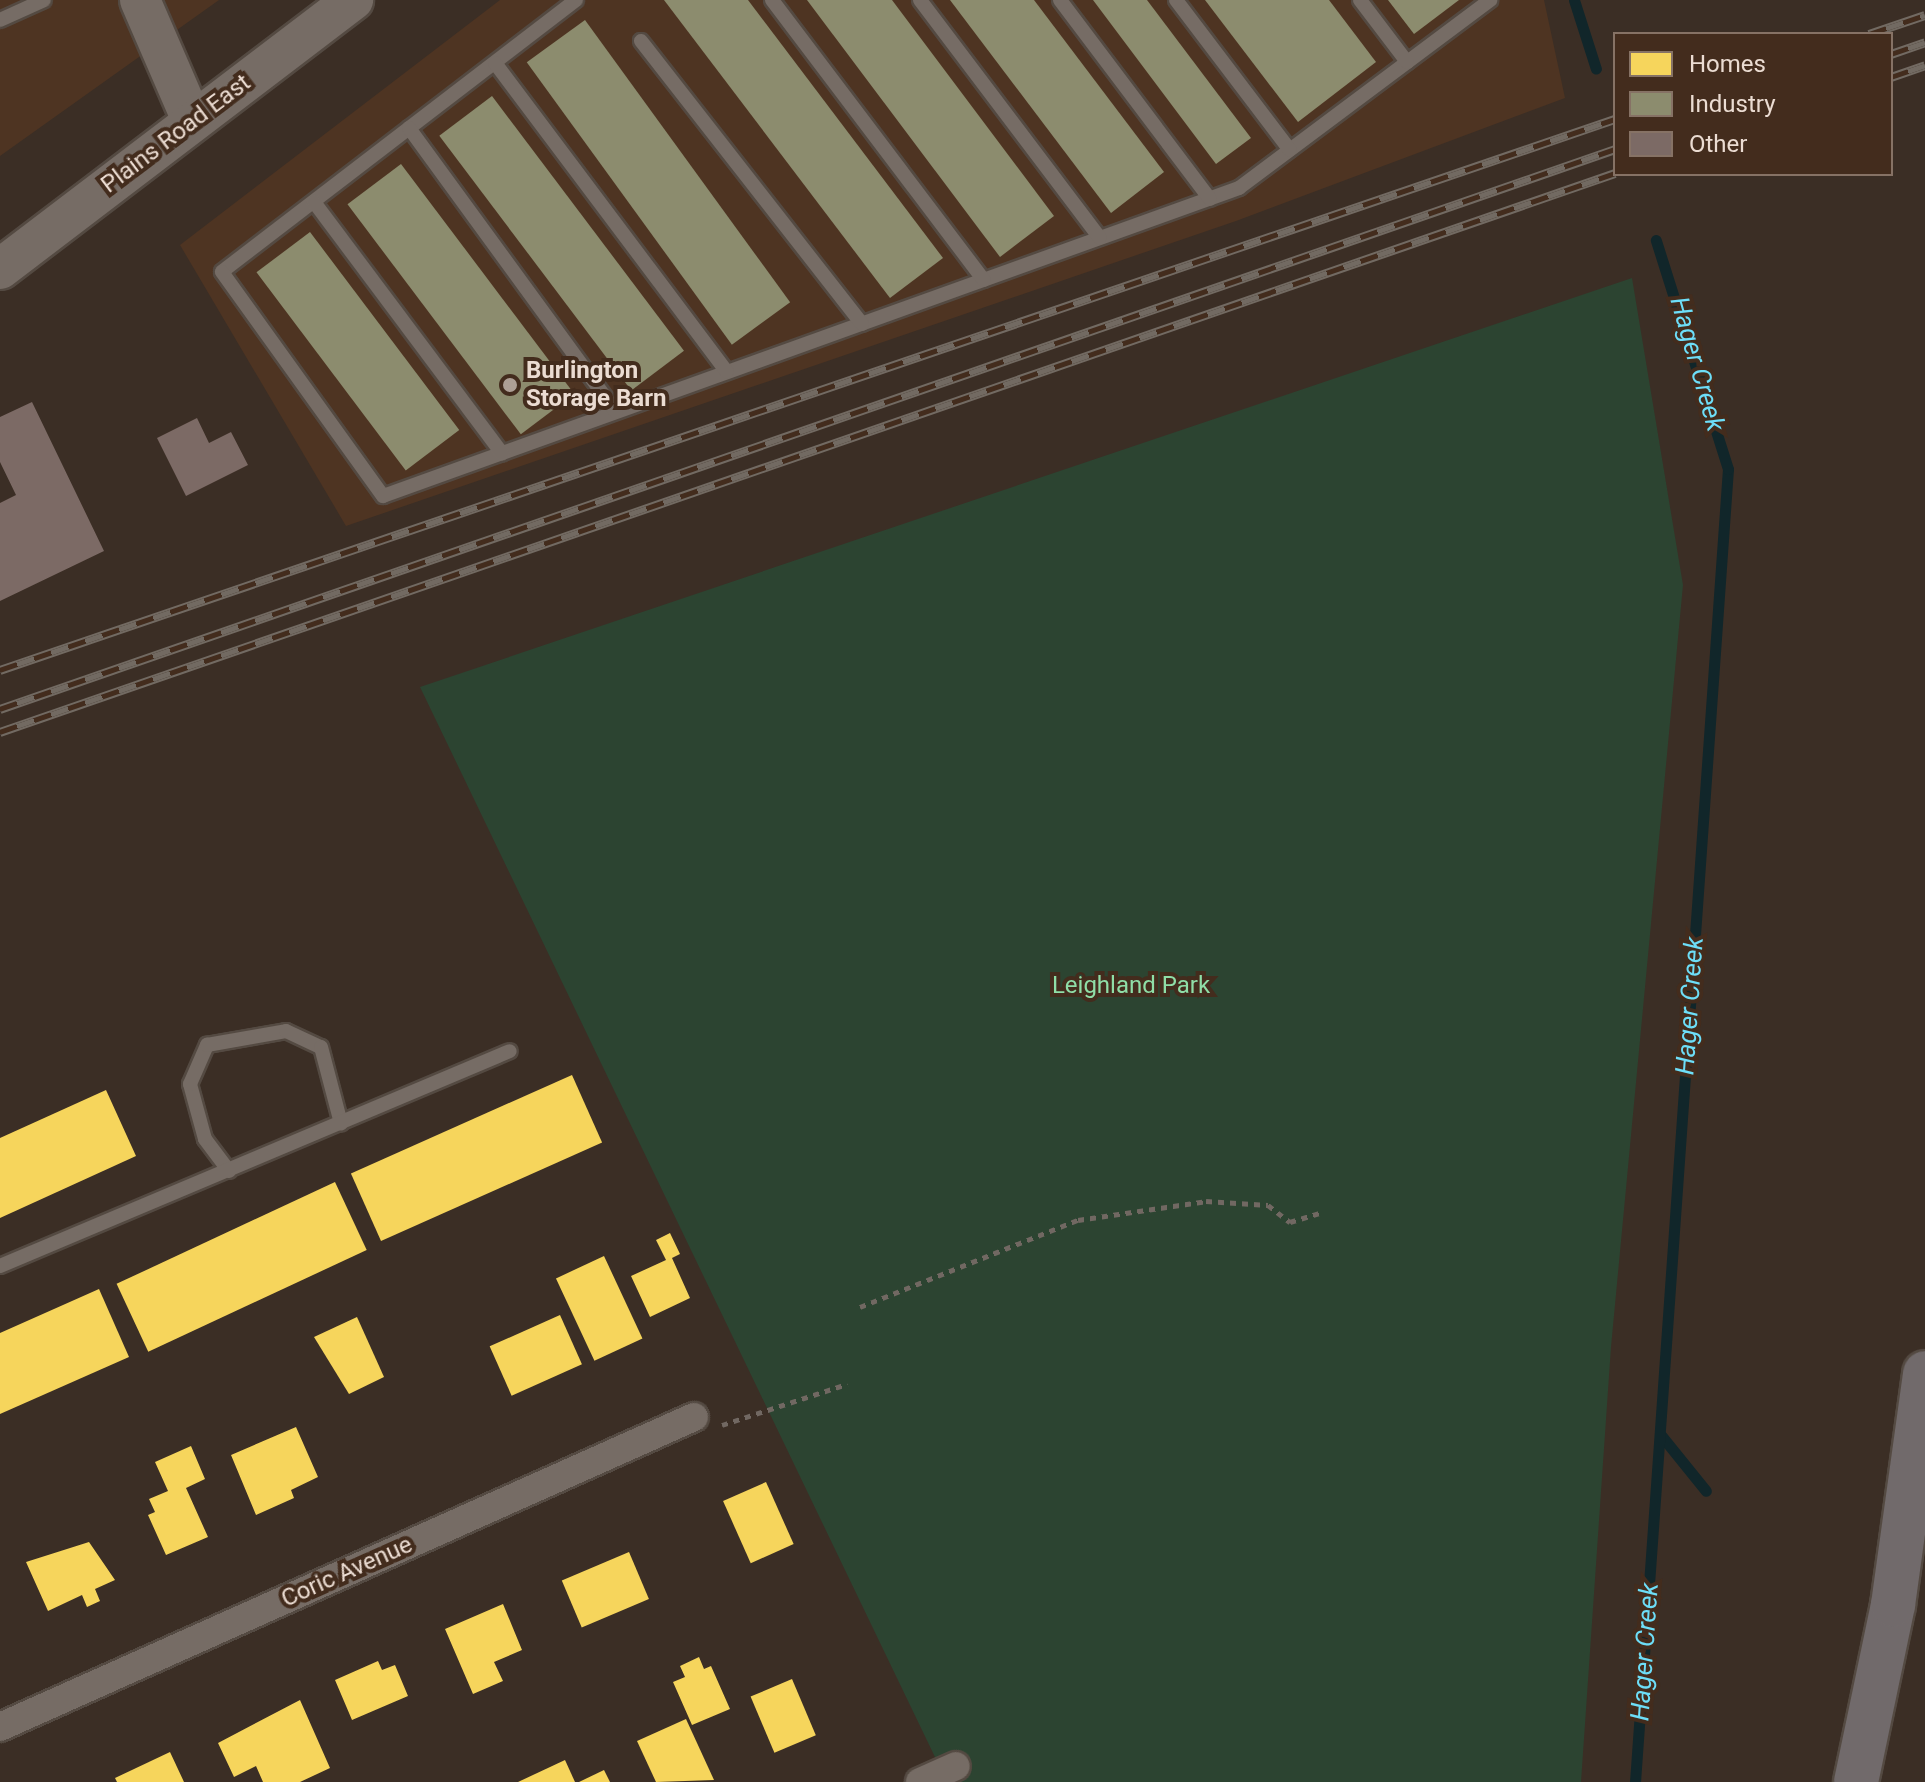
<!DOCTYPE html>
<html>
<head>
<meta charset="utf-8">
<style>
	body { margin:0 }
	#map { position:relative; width:1925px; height:1782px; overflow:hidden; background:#3b2e25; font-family:Roboto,sans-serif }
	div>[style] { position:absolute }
	.built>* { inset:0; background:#4e3422 }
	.green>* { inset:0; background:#2c4431 }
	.homes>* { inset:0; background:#f6d55c; transform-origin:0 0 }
	.industry>* { inset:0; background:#8c8c6e; transform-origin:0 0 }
	.stream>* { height:11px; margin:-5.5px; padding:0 5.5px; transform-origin:5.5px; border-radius:5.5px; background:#11262a }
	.building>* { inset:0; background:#7c6a65 }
	.path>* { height:5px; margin-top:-2.5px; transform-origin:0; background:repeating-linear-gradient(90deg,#716862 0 6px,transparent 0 12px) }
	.roads { filter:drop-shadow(2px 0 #544a42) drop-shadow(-2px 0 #544a42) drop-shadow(0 2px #544a42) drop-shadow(0 -2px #544a42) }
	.lane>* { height:14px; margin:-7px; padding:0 7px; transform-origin:7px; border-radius:7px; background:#766c65 }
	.street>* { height:28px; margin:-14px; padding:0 14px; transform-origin:14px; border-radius:14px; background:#766c65 }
	.secondary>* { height:40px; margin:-20px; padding:0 20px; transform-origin:20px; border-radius:20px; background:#766c65 }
	.highway>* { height:44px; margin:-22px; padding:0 22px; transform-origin:22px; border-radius:22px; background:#716a6b }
	.rail>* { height:9px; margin-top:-4.5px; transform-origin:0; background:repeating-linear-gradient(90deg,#432c1d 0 18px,#726a62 0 36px); box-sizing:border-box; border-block:2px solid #726a62 }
	.dots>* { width:22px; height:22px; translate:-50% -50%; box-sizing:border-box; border:4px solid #432c1d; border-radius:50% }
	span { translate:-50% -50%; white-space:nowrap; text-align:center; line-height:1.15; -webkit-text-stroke:8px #432c1d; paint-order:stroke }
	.street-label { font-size:24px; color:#ebdcd2 }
	.poi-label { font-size:24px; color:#ebdcd2; font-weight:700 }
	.left { translate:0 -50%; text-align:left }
	.park-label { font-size:24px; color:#8fdea7 }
	.water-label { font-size:26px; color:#6ddef8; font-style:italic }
	.legend { position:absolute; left:1613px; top:32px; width:280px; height:144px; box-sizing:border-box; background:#432c1d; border:2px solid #867265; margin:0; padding:10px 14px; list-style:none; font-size:24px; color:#ebdcd2 }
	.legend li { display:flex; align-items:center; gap:16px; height:40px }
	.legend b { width:40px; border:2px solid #867265 }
</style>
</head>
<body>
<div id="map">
	<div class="built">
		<i style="clip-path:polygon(0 0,219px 0,0 156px)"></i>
		<i style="clip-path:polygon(500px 0,1544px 0,1565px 98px,1236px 221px,346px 526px,180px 245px)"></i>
	</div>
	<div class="green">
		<i style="clip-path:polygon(1632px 278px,1683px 585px,1611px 1347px,1581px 1782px,947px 1782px,420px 687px)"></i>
	</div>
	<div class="homes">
		<i style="left:572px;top:1075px;width:74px;height:242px;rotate:66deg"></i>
		<i style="clip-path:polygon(106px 1090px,136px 1156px,0 1218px,0 1138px)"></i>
		<i style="left:335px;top:1182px;width:75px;height:241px;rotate:65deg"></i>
		<i style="clip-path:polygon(670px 1233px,680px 1254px,672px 1258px,690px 1298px,650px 1317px,631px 1276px,666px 1260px,656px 1240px)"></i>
		<i style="left:604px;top:1256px;width:91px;height:53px;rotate:65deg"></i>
		<i style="clip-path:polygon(99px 1289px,129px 1357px,0 1414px,0 1333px)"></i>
		<i style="left:560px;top:1315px;width:54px;height:77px;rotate:66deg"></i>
		<i style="clip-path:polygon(357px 1317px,384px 1377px,349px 1394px,314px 1337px)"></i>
		<i style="clip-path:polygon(296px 1427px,318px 1477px,291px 1490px,294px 1498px,256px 1515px,231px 1455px)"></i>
		<i style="clip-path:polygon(191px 1446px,205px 1479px,186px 1488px,208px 1537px,166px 1555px,148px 1515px,155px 1512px,149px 1499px,168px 1491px,155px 1462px)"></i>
		<i style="left:766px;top:1482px;width:68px;height:47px;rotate:66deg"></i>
		<i style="clip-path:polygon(89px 1542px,115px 1580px,95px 1589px,100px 1601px,87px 1607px,82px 1595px,48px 1611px,26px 1562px)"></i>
		<i style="left:629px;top:1552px;width:51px;height:73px;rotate:67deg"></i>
		<i style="clip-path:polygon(503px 1604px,522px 1650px,494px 1662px,503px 1681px,473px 1694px,445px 1629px)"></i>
		<i style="clip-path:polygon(699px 1657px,704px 1669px,711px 1666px,730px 1709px,692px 1725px,673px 1682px,685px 1677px,680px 1666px)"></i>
		<i style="clip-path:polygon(378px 1661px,382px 1670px,395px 1665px,408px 1696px,352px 1720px,335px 1680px)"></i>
		<i style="left:792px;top:1679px;width:61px;height:45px;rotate:67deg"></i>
		<i style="clip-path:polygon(300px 1700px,330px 1768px,300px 1782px,263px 1782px,256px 1766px,234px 1777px,218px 1743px)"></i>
		<i style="clip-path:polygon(686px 1719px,714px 1780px,656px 1782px,637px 1741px)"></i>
		<i style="clip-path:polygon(170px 1752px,184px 1782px,117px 1782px,115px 1778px)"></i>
		<i style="clip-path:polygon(565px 1760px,575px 1782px,518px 1782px)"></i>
		<i style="clip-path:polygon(604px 1770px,610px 1782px,579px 1782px)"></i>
	</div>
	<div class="industry">
		<i style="clip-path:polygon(664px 0,748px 0,943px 258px,890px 298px)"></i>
		<i style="clip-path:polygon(807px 0,892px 0,1054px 216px,1000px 257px)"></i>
		<i style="clip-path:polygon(950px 0,1034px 0,1164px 172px,1111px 213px)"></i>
		<i style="clip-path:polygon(1093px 0,1147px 0,1251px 138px,1216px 164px)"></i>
		<i style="clip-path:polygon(1205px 0,1329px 0,1376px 62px,1298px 122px)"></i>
		<i style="clip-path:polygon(1388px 0,1459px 0,1414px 34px)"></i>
		<i style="left:585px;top:20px;width:349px;height:72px;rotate:54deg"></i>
		<i style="left:492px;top:96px;width:319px;height:66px;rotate:53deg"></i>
		<i style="left:401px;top:164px;width:288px;height:67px;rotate:53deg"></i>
		<i style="left:310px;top:232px;width:248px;height:67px;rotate:53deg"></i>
	</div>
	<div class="stream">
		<i style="left:1574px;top:0;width:72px;rotate:72.3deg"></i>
		<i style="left:1660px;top:1434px;width:73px;rotate:51.1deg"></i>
		<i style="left:1635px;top:1782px;width:1316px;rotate:-85.95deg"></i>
		<i style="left:1728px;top:469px;width:240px;rotate:-107.5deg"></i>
	</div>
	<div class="building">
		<i style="clip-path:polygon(32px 402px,104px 551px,0 601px,0 503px,16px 495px,0 462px,0 417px)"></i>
		<i style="clip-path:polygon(197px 418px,209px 443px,231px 432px,248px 465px,186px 496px,157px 438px)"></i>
	</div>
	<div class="path">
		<i style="left:860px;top:1307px;width:235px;rotate:-21.8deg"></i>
		<i style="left:1078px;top:1220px;width:129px;rotate:-8.4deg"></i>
		<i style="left:1206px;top:1201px;width:62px;rotate:3.7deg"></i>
		<i style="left:1268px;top:1205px;width:28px;rotate:38deg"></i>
		<i style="left:1290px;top:1222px;width:34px;rotate:-17deg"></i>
		<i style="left:722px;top:1425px;width:132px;rotate:-18.2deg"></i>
	</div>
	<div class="roads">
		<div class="lane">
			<i style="left:576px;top:0;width:446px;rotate:142.5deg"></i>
			<i style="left:222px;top:272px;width:276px;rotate:54.3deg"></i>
			<i style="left:383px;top:496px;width:910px;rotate:-19.79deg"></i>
			<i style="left:1239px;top:188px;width:314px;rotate:-36.8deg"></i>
			<i style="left:772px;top:0;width:351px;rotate:52.9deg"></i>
			<i style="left:920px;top:0;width:298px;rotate:52.9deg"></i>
			<i style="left:1060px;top:0;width:249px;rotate:53deg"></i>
			<i style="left:1176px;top:0;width:188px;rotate:52.8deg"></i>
			<i style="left:1360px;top:0;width:78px;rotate:52.8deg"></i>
			<i style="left:0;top:20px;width:48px;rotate:-24.4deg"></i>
			<i style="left:641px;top:41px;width:359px;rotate:52deg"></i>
			<i style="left:495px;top:63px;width:386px;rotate:53.1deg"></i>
			<i style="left:409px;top:128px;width:351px;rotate:53.9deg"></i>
			<i style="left:314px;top:202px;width:314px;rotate:53.2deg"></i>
			<i style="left:229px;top:1171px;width:40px;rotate:-127deg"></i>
			<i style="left:205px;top:1139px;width:57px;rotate:-105.3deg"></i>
			<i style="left:190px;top:1084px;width:43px;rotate:-66.4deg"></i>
			<i style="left:207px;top:1045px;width:80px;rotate:-10deg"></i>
			<i style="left:286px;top:1031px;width:38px;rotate:25deg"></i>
			<i style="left:321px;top:1047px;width:79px;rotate:75.3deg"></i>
			<i style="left:0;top:1266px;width:553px;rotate:-22.86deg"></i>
		</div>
		<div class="street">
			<i style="left:0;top:1727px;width:760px;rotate:-24.07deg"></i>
			<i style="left:920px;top:1782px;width:39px;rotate:-24deg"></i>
		</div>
		<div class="secondary">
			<i style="left:140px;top:0;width:131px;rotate:66.6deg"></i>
			<i style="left:0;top:269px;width:444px;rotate:-37.3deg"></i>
		</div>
		<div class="highway">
			<i style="left:1856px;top:1782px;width:181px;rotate:-78.2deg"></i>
			<i style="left:1893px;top:1605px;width:234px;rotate:-82.1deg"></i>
		</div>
	</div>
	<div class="rail">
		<i style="left:1869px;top:34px;width:59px;rotate:-18.7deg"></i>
		<i style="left:1891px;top:54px;width:36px;rotate:-19deg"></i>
		<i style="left:1891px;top:77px;width:36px;rotate:-19deg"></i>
		<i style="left:0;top:670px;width:1706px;rotate:-18.84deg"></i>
		<i style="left:0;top:709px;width:1709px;rotate:-19.12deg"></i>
		<i style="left:0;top:732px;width:1709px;rotate:-19.09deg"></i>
	</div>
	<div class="dots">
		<i style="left:510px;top:385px;background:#ad9f95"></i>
	</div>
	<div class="street-label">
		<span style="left:176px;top:134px;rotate:-37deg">Plains Road East</span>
		<span style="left:347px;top:1572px;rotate:-24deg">Coric Avenue</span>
	</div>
	<div class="poi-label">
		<span class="left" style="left:526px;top:385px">Burlington<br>Storage Barn</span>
	</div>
	<div class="park-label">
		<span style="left:1131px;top:986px">Leighland Park</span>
	</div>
	<div class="water-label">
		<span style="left:1697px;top:364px;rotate:74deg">Hager Creek</span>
		<span style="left:1690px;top:1006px;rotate:-86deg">Hager Creek</span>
		<span style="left:1645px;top:1652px;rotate:-86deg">Hager Creek</span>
	</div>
	<ul class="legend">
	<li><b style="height:22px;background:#f6d55c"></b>Homes</li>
	<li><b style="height:22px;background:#8c8c6e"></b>Industry</li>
	<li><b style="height:22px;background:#7c6a65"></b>Other</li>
	</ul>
</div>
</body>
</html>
